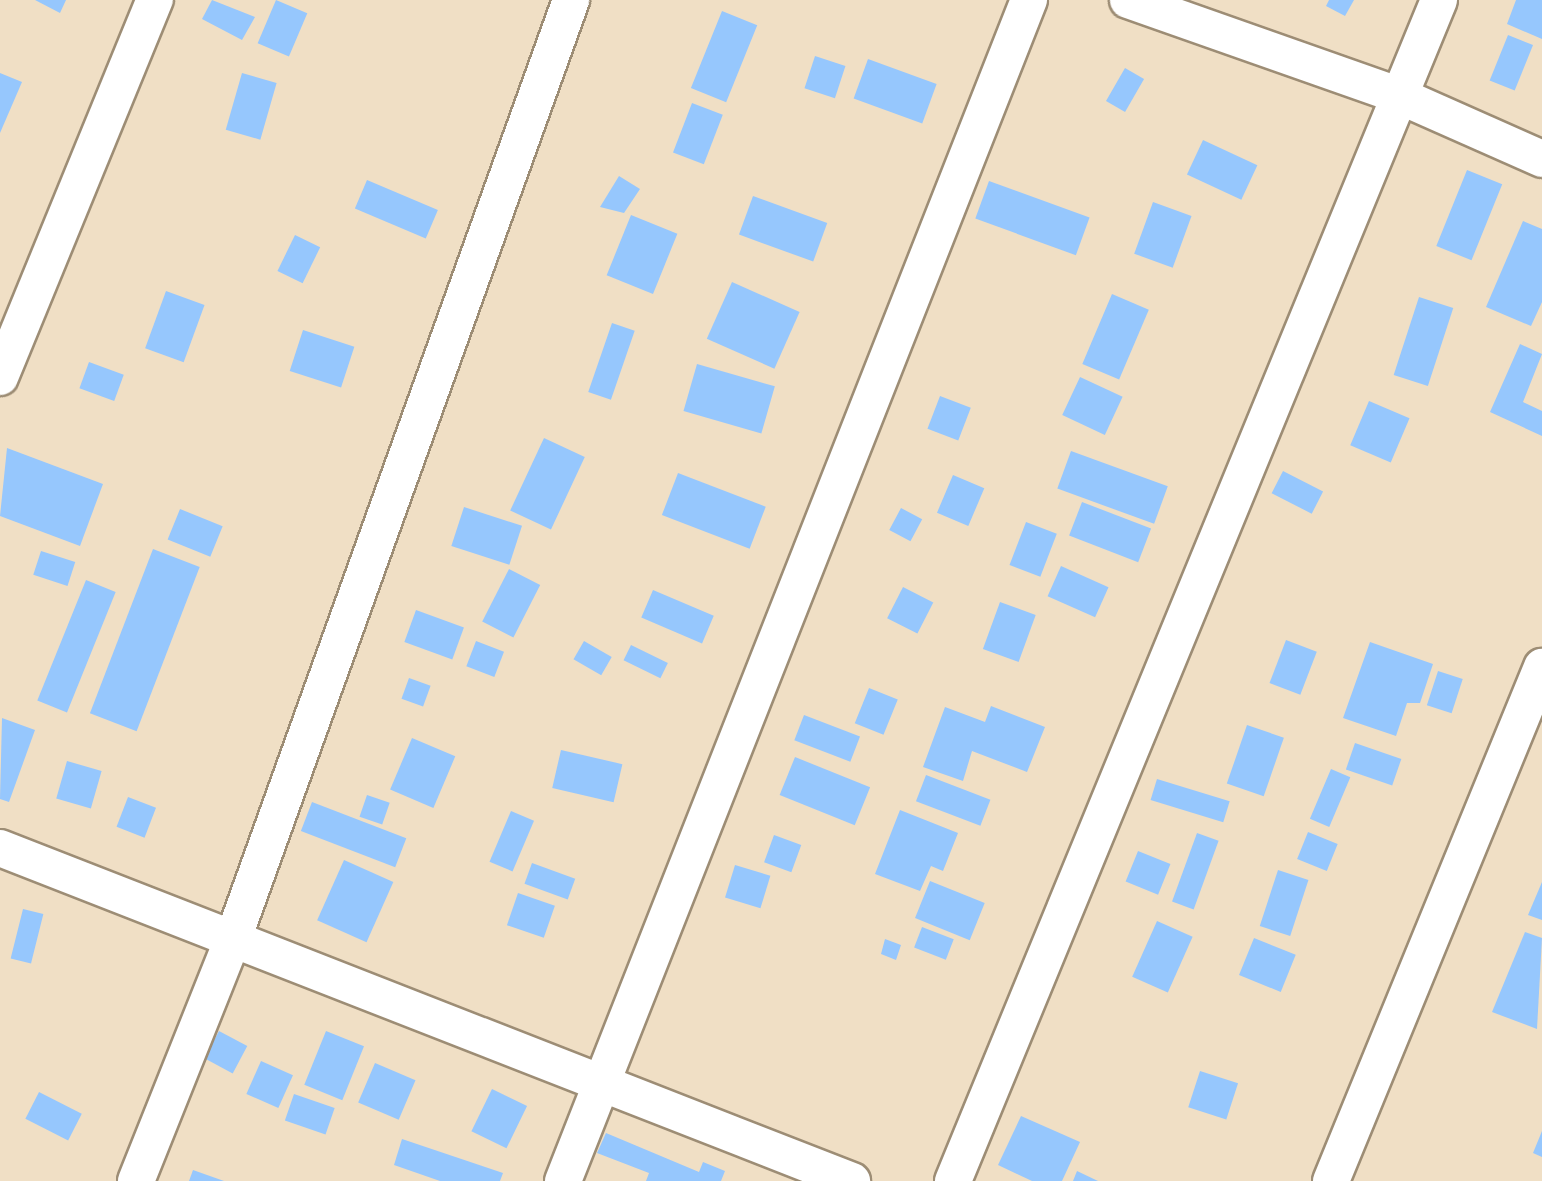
<!DOCTYPE html>
<html>
<head>
<meta charset="utf-8">
<style>
	body { margin:0 }
	#map { position:relative; width:1542px; height:1181px; overflow:hidden; background:#f0dfc5; font-family:"PT Sans",sans-serif }
	div>[style] { position:absolute }
	.building>* { inset:0; background:#96c7fd; transform-origin:0 0 }
	.roads { filter:drop-shadow(2px 0 #9d8d75) drop-shadow(-2px 0 #9d8d75) drop-shadow(0 2px #9d8d75) drop-shadow(0 -2px #9d8d75) }
	.street>* { height:36px; margin:-18px; padding:0 18px; transform-origin:18px; border-radius:18px; background:#fff }
	span { translate:-50% -50%; white-space:nowrap; text-align:center; line-height:1.15; -webkit-text-stroke:6px #fff; paint-order:stroke }
</style>
</head>
<body>
<div id="map">
	<div class="building">
		<i style="clip-path:polygon(35px 0,66px 0,60px 13px)"></i>
		<i style="clip-path:polygon(212px 0,255px 17px,242px 40px,202px 19px)"></i>
		<i style="left:276px;top:0;width:34px;height:47px;rotate:23deg"></i>
		<i style="clip-path:polygon(1329px 0,1354px 0,1345px 16px,1326px 6px)"></i>
		<i style="clip-path:polygon(1516px 0,1542px 0,1542px 39px,1507px 24px)"></i>
		<i style="left:722px;top:11px;width:38px;height:83px;rotate:22deg"></i>
		<i style="left:1508px;top:35px;width:27px;height:49px;rotate:22deg"></i>
		<i style="left:815px;top:56px;width:32px;height:34px;rotate:18deg"></i>
		<i style="left:868px;top:59px;width:73px;height:42px;rotate:20deg"></i>
		<i style="left:1125px;top:68px;width:22px;height:38px;rotate:30deg"></i>
		<i style="clip-path:polygon(0 73px,22px 82px,0 133px)"></i>
		<i style="left:242px;top:73px;width:36px;height:59px;rotate:16deg"></i>
		<i style="left:692px;top:103px;width:33px;height:53px;rotate:21deg"></i>
		<i style="left:1203px;top:140px;width:60px;height:38px;rotate:25deg"></i>
		<i style="left:1467px;top:170px;width:38px;height:82px;rotate:22deg"></i>
		<i style="clip-path:polygon(619px 176px,640px 189px,624px 213px,600px 207px)"></i>
		<i style="left:367px;top:180px;width:77px;height:31px;rotate:23deg"></i>
		<i style="left:989px;top:181px;width:107px;height:40px;rotate:20deg"></i>
		<i style="left:753px;top:196px;width:79px;height:41px;rotate:20deg"></i>
		<i style="left:1153px;top:202px;width:41px;height:55px;rotate:20deg"></i>
		<i style="left:631px;top:215px;width:50px;height:65px;rotate:22deg"></i>
		<i style="clip-path:polygon(1523px 221px,1542px 229px,1542px 302px,1531px 326px,1486px 307px)"></i>
		<i style="left:295px;top:235px;width:28px;height:40px;rotate:26deg"></i>
		<i style="left:732px;top:282px;width:74px;height:62px;rotate:24deg"></i>
		<i style="left:166px;top:291px;width:41px;height:61px;rotate:20deg"></i>
		<i style="left:1112px;top:294px;width:40px;height:76px;rotate:23deg"></i>
		<i style="left:1419px;top:297px;width:36px;height:82px;rotate:18deg"></i>
		<i style="left:612px;top:323px;width:24px;height:73px;rotate:19deg"></i>
		<i style="left:303px;top:330px;width:54px;height:43px;rotate:18deg"></i>
		<i style="clip-path:polygon(1520px 344px,1542px 354px,1523px 402px,1542px 411px,1542px 436px,1490px 412px)"></i>
		<i style="left:89px;top:362px;width:37px;height:28px;rotate:20deg"></i>
		<i style="left:697px;top:364px;width:81px;height:49px;rotate:16deg"></i>
		<i style="left:1080px;top:377px;width:47px;height:42px;rotate:25deg"></i>
		<i style="left:940px;top:396px;width:33px;height:35px;rotate:21deg"></i>
		<i style="left:1369px;top:401px;width:44px;height:48px;rotate:23deg"></i>
		<i style="left:544px;top:438px;width:45px;height:80px;rotate:25deg"></i>
		<i style="clip-path:polygon(7px 448px,103px 484px,80px 546px,0 516px)"></i>
		<i style="left:1071px;top:451px;width:103px;height:40px;rotate:20deg"></i>
		<i style="left:1283px;top:471px;width:45px;height:25px;rotate:27deg"></i>
		<i style="left:678px;top:473px;width:94px;height:45px;rotate:21deg"></i>
		<i style="left:953px;top:475px;width:34px;height:41px;rotate:23deg"></i>
		<i style="left:1082px;top:502px;width:74px;height:36px;rotate:21deg"></i>
		<i style="left:464px;top:507px;width:61px;height:41px;rotate:18deg"></i>
		<i style="left:901px;top:508px;width:24px;height:25px;rotate:28deg"></i>
		<i style="left:180px;top:509px;width:46px;height:33px;rotate:22deg"></i>
		<i style="left:1026px;top:522px;width:33px;height:46px;rotate:21deg"></i>
		<i style="left:153px;top:549px;width:50px;height:176px;rotate:21deg"></i>
		<i style="left:41px;top:551px;width:36px;height:25px;rotate:18deg"></i>
		<i style="left:1061px;top:566px;width:52px;height:33px;rotate:24deg"></i>
		<i style="left:509px;top:569px;width:35px;height:59px;rotate:27deg"></i>
		<i style="left:86px;top:580px;width:32px;height:130px;rotate:22deg"></i>
		<i style="left:903px;top:587px;width:34px;height:35px;rotate:27deg"></i>
		<i style="left:653px;top:590px;width:66px;height:30px;rotate:23deg"></i>
		<i style="left:1000px;top:602px;width:38px;height:50px;rotate:20deg"></i>
		<i style="left:416px;top:610px;width:51px;height:34px;rotate:20deg"></i>
		<i style="left:1286px;top:640px;width:33px;height:46px;rotate:21deg"></i>
		<i style="left:476px;top:641px;width:30px;height:27px;rotate:21deg"></i>
		<i style="left:584px;top:641px;width:32px;height:21px;rotate:30deg"></i>
		<i style="clip-path:polygon(1370px 642px,1433px 664px,1420px 703px,1407px 703px,1396px 736px,1343px 718px)"></i>
		<i style="left:631px;top:645px;width:41px;height:17px;rotate:26deg"></i>
		<i style="left:1438px;top:671px;width:26px;height:36px;rotate:18deg"></i>
		<i style="left:409px;top:678px;width:23px;height:22px;rotate:20deg"></i>
		<i style="left:869px;top:688px;width:31px;height:38px;rotate:22deg"></i>
		<i style="clip-path:polygon(991px 706px,1045px 727px,1027px 772px,972px 751px,963px 781px,923px 767px,945px 707px,985px 722px)"></i>
		<i style="left:804px;top:715px;width:60px;height:27px;rotate:21deg"></i>
		<i style="clip-path:polygon(2px 718px,35px 730px,9px 802px,0 799px)"></i>
		<i style="left:1247px;top:725px;width:39px;height:62px;rotate:19deg"></i>
		<i style="left:412px;top:738px;width:47px;height:56px;rotate:23deg"></i>
		<i style="left:1355px;top:743px;width:49px;height:28px;rotate:19deg"></i>
		<i style="left:561px;top:750px;width:63px;height:39px;rotate:13deg"></i>
		<i style="left:795px;top:757px;width:81px;height:41px;rotate:22deg"></i>
		<i style="left:67px;top:761px;width:36px;height:39px;rotate:16deg"></i>
		<i style="left:1331px;top:769px;width:21px;height:54px;rotate:23deg"></i>
		<i style="left:926px;top:775px;width:69px;height:28px;rotate:21deg"></i>
		<i style="left:1157px;top:779px;width:76px;height:22px;rotate:17deg"></i>
		<i style="left:367px;top:795px;width:24px;height:23px;rotate:19deg"></i>
		<i style="left:128px;top:797px;width:30px;height:32px;rotate:21deg"></i>
		<i style="left:312px;top:802px;width:101px;height:31px;rotate:21deg"></i>
		<i style="clip-path:polygon(900px 810px,958px 833px,943px 871px,931px 866px,920px 891px,875px 874px)"></i>
		<i style="left:511px;top:811px;width:25px;height:55px;rotate:23deg"></i>
		<i style="left:1308px;top:832px;width:32px;height:29px;rotate:22deg"></i>
		<i style="left:1197px;top:833px;width:23px;height:73px;rotate:20deg"></i>
		<i style="left:774px;top:835px;width:29px;height:29px;rotate:20deg"></i>
		<i style="left:1138px;top:851px;width:35px;height:33px;rotate:22deg"></i>
		<i style="left:344px;top:860px;width:54px;height:66px;rotate:24deg"></i>
		<i style="left:532px;top:863px;width:46px;height:22px;rotate:20deg"></i>
		<i style="left:735px;top:865px;width:37px;height:34px;rotate:17deg"></i>
		<i style="left:1278px;top:870px;width:32px;height:59px;rotate:18deg"></i>
		<i style="left:930px;top:881px;width:59px;height:40px;rotate:22deg"></i>
		<i style="clip-path:polygon(1542px 882px,1542px 920px,1528px 915px)"></i>
		<i style="left:518px;top:893px;width:39px;height:34px;rotate:19deg"></i>
		<i style="left:23px;top:909px;width:21px;height:51px;rotate:14deg"></i>
		<i style="left:1157px;top:921px;width:39px;height:61px;rotate:24deg"></i>
		<i style="left:922px;top:927px;width:34px;height:22px;rotate:21deg"></i>
		<i style="clip-path:polygon(1525px 932px,1542px 938px,1537px 1029px,1492px 1012px)"></i>
		<i style="left:1254px;top:938px;width:45px;height:40px;rotate:22deg"></i>
		<i style="clip-path:polygon(885px 939px,901px 945px,896px 960px,881px 954px)"></i>
		<i style="left:219px;top:1031px;width:32px;height:31px;rotate:28deg"></i>
		<i style="left:326px;top:1031px;width:41px;height:58px;rotate:22deg"></i>
		<i style="left:261px;top:1061px;width:35px;height:36px;rotate:24deg"></i>
		<i style="left:375px;top:1063px;width:44px;height:43px;rotate:23deg"></i>
		<i style="left:1200px;top:1071px;width:40px;height:38px;rotate:18deg"></i>
		<i style="left:492px;top:1089px;width:39px;height:47px;rotate:26deg"></i>
		<i style="left:39px;top:1092px;width:48px;height:30px;rotate:27deg"></i>
		<i style="left:294px;top:1094px;width:43px;height:28px;rotate:19deg"></i>
		<i style="clip-path:polygon(1021px 1116px,1080px 1142px,1062px 1181px,1032px 1181px,998px 1165px)"></i>
		<i style="clip-path:polygon(1542px 1131px,1542px 1157px,1533px 1153px)"></i>
		<i style="clip-path:polygon(606px 1133px,699px 1172px,703px 1162px,725px 1171px,721px 1181px,646px 1181px,649px 1173px,597px 1153px)"></i>
		<i style="clip-path:polygon(402px 1139px,503px 1173px,500px 1181px,440px 1181px,394px 1165px)"></i>
		<i style="clip-path:polygon(193px 1170px,224px 1181px,189px 1181px)"></i>
		<i style="clip-path:polygon(1077px 1171px,1098px 1181px,1073px 1181px)"></i>
	</div>
	<div class="roads">
		<div class="street">
			<i style="left:1128px;top:0;width:288px;rotate:19.4deg"></i>
			<i style="left:1400px;top:96px;width:155px;rotate:23.9deg"></i>
			<i style="left:0;top:377px;width:408px;rotate:-67.7deg"></i>
			<i style="left:0;top:848px;width:915px;rotate:21.35deg"></i>
			<i style="left:136px;top:1181px;width:261px;rotate:-68.2deg"></i>
			<i style="left:233px;top:939px;width:998px;rotate:-70.2deg"></i>
			<i style="left:563px;top:1181px;width:1270px;rotate:-68.47deg"></i>
			<i style="left:953px;top:1181px;width:1277px;rotate:-67.63deg"></i>
			<i style="left:1331px;top:1181px;width:556px;rotate:-67.68deg"></i>
		</div>
	</div>
</div>
</body>
</html>
